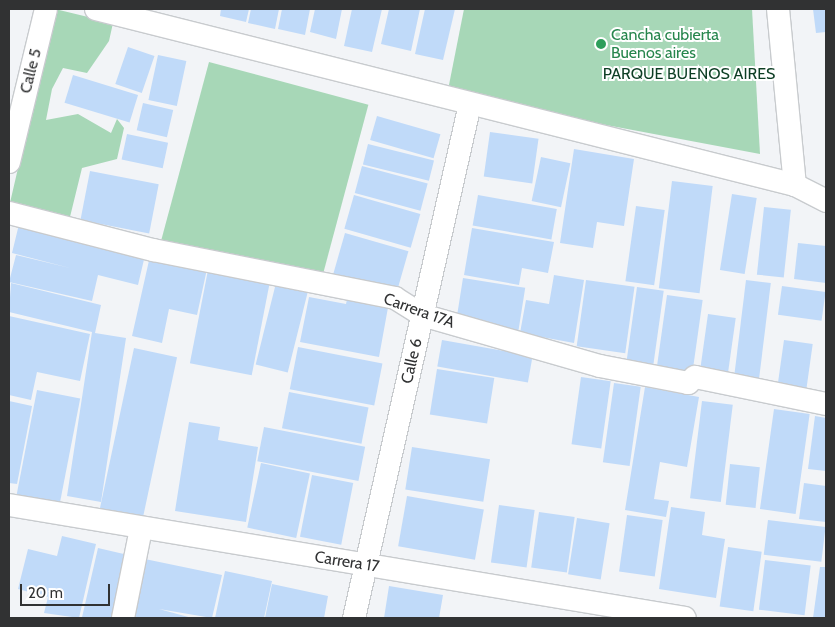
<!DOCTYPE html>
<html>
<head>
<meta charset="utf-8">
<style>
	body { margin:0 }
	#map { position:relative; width:835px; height:627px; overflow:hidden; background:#f2f4f7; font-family:Cabin,sans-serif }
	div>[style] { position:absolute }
	.green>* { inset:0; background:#a7d7b7; transform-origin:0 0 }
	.building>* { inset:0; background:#c0daf9; transform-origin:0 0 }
	.roads { filter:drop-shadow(1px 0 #c8cbce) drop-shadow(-1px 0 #c8cbce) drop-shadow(0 1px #c8cbce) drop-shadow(0 -1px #c8cbce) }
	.minor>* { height:22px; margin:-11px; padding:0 11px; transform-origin:11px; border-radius:11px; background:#fff }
	.dots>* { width:14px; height:14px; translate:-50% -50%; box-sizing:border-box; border:2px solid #fff; border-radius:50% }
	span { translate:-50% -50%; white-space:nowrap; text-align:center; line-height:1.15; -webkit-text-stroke:4px #fff; paint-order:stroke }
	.leisure-label { font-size:16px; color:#27864d }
	.left { translate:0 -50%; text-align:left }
	.street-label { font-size:16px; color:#313233 }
	.park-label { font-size:16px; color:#0d3e24 }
	.frame { position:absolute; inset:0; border:10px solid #313233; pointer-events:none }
	.scale { position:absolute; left:20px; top:584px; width:90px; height:22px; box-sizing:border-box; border:2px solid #313233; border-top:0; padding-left:6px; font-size:15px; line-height:18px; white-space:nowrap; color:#313233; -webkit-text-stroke:4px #fff; paint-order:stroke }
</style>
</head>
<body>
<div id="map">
	<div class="green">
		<i style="clip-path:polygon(55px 9px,113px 23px,109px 41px,87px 73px,63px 68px,52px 89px,46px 120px,78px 114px,111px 133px,117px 119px,124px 128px,117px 159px,82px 168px,69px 221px,9px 207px)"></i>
		<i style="clip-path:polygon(464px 9px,752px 9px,760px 154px,447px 95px)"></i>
		<i style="left:209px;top:62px;width:165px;height:191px;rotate:15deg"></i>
	</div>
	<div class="building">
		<i style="clip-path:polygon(221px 9px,249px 9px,246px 22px,220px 16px)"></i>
		<i style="clip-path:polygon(251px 9px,279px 9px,275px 29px,248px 23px)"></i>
		<i style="clip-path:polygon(282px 9px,310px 9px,305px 35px,278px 29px)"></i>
		<i style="clip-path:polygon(315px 9px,342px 9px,336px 39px,310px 32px)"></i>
		<i style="clip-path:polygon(352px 9px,382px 9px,372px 52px,344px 46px)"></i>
		<i style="clip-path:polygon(389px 9px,420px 9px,411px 51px,381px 44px)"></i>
		<i style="clip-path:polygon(425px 9px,455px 9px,443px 60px,415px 54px)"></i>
		<i style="clip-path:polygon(813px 9px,826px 9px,826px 32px,816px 33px)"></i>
		<i style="left:128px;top:47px;width:28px;height:39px;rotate:19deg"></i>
		<i style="left:158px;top:55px;width:29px;height:46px;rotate:12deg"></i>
		<i style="left:73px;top:75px;width:68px;height:29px;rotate:17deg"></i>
		<i style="left:143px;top:103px;width:31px;height:28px;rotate:13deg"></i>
		<i style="left:377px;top:116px;width:66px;height:25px;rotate:16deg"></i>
		<i style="left:490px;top:132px;width:49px;height:45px;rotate:8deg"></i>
		<i style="left:127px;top:134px;width:42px;height:26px;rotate:12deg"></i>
		<i style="left:368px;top:144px;width:68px;height:21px;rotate:14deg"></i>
		<i style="clip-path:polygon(574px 149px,634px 159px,624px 226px,597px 222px,593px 248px,560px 243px)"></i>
		<i style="left:541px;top:157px;width:30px;height:45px;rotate:12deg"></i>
		<i style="left:362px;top:166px;width:68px;height:28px;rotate:15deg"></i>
		<i style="left:90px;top:171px;width:70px;height:50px;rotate:11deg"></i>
		<i style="left:672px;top:181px;width:41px;height:108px;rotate:7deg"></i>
		<i style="left:732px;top:194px;width:25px;height:77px;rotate:9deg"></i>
		<i style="left:354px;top:195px;width:69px;height:35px;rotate:16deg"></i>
		<i style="left:478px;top:195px;width:80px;height:31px;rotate:10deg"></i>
		<i style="left:636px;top:206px;width:29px;height:76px;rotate:8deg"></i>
		<i style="left:764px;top:207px;width:27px;height:68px;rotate:6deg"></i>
		<i style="clip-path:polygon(20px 220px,146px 251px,138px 285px,98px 275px,92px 301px,9px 282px,16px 255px,70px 268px,12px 253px)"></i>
		<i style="clip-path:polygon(472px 228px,554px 242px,548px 273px,522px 268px,519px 285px,464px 275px)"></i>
		<i style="left:345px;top:233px;width:66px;height:46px;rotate:16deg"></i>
		<i style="clip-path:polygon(798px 243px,826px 246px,826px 283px,794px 279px)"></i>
		<i style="clip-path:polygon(150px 256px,207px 269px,197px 315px,169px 309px,162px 343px,132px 336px)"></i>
		<i style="left:208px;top:270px;width:63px;height:95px;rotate:11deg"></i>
		<i style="clip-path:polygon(554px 275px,584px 280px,574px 343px,520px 333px,526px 300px,549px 304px)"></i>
		<i style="left:463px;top:278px;width:63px;height:44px;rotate:9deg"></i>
		<i style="left:586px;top:280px;width:49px;height:67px;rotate:8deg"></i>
		<i style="left:746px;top:280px;width:25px;height:101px;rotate:7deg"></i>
		<i style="clip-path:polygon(11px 283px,101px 305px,95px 333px,126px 338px,101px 502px,67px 496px,92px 332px,9px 312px)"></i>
		<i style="left:276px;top:283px;width:33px;height:84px;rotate:14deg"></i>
		<i style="left:782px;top:286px;width:44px;height:29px;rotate:8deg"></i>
		<i style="left:637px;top:287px;width:27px;height:74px;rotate:8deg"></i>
		<i style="clip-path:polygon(348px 295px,389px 302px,379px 357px,300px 342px,309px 297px,346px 304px)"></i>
		<i style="left:667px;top:295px;width:36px;height:72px;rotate:8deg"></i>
		<i style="left:708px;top:314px;width:28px;height:60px;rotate:8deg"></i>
		<i style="clip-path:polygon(9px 316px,90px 334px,80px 381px,37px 372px,31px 400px,9px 395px)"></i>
		<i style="left:442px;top:340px;width:92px;height:27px;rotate:10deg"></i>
		<i style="left:784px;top:340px;width:29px;height:45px;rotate:8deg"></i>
		<i style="left:298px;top:347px;width:86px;height:43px;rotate:11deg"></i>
		<i style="left:134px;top:348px;width:44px;height:164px;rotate:12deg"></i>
		<i style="left:437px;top:369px;width:58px;height:46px;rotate:9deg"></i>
		<i style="left:581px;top:377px;width:30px;height:68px;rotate:8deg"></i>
		<i style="left:614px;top:383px;width:27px;height:80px;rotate:8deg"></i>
		<i style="clip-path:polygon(645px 387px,699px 397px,687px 467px,660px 462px,654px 499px,669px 501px,666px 517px,625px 510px)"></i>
		<i style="left:37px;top:390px;width:44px;height:107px;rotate:11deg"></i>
		<i style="left:289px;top:392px;width:81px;height:37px;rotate:11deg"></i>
		<i style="clip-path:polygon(9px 401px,32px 406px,17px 484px,9px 483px)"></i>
		<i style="left:702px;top:401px;width:31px;height:98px;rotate:7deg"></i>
		<i style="left:774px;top:409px;width:36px;height:101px;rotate:8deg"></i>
		<i style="clip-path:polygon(815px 416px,826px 418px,826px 471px,808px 469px)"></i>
		<i style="clip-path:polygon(189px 422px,220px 427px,218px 440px,258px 447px,246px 522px,175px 511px)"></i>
		<i style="left:264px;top:427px;width:103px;height:35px;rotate:11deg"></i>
		<i style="left:412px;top:447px;width:79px;height:43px;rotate:9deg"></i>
		<i style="left:261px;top:463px;width:50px;height:66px;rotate:12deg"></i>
		<i style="left:730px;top:464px;width:30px;height:41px;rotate:6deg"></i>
		<i style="left:312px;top:475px;width:42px;height:63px;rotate:11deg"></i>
		<i style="clip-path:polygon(804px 483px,826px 486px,826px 522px,799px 519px)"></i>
		<i style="left:407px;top:496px;width:78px;height:51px;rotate:10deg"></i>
		<i style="left:499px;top:505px;width:36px;height:58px;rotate:8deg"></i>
		<i style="clip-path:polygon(671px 507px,705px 512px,702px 535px,725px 539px,716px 598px,659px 589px)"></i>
		<i style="left:539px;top:512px;width:36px;height:56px;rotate:8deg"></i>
		<i style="left:627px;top:515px;width:36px;height:57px;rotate:8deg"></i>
		<i style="left:577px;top:518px;width:33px;height:57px;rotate:9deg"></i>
		<i style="left:768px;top:520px;width:58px;height:35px;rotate:7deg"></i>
		<i style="clip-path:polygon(62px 536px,96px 544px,79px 618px,44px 613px,48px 597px,18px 589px,28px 549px,57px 556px)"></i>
		<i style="left:728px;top:547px;width:34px;height:60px;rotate:8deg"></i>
		<i style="left:98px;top:548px;width:32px;height:72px;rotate:13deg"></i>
		<i style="clip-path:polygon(140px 558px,222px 575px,212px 618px,159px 609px,192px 618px,128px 618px)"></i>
		<i style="left:765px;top:560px;width:46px;height:50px;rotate:7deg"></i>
		<i style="clip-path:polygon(820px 567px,826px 567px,826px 618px,813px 618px)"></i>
		<i style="clip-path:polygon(225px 571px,272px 581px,264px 618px,215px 618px)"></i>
		<i style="clip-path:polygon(272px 584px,328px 596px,324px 618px,265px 618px)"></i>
		<i style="clip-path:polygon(389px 586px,443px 595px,439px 618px,384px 618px)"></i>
	</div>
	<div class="roads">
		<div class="minor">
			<i style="left:96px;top:9px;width:721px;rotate:14.13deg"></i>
			<i style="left:795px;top:185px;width:35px;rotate:27deg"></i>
			<i style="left:778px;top:9px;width:177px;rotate:84.5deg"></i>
			<i style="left:9px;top:162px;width:157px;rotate:-76.4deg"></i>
			<i style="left:9px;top:213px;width:149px;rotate:14.4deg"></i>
			<i style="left:153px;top:250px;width:247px;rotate:11.2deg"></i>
			<i style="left:395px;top:298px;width:32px;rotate:32deg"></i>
			<i style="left:422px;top:315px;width:185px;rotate:16deg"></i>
			<i style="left:600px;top:366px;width:90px;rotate:10.9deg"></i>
			<i style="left:688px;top:383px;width:9px;rotate:-41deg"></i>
			<i style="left:695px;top:377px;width:134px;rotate:11.6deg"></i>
			<i style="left:9px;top:505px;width:685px;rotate:9.49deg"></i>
			<i style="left:123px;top:618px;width:91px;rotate:-78.6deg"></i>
			<i style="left:354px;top:618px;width:527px;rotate:-77.28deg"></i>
		</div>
	</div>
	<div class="dots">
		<i style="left:601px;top:44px;background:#2e9e5b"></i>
	</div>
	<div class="leisure-label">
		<span class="left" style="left:611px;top:44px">Cancha cubierta<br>Buenos aires</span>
	</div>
	<div class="street-label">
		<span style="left:31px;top:71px;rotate:-76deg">Calle 5</span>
		<span style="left:419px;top:311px;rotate:20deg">Carrera 17A</span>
		<span style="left:412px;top:361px;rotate:-77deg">Calle 6</span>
		<span style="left:347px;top:562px;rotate:9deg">Carrera 17</span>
	</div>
	<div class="park-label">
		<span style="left:689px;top:74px">PARQUE BUENOS AIRES</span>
	</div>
	<div class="frame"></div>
	<div class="scale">20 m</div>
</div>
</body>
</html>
